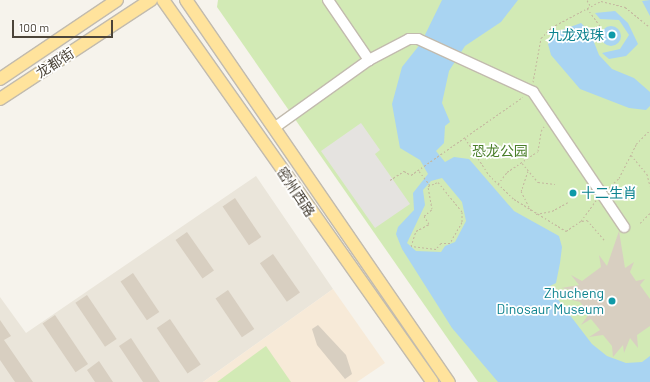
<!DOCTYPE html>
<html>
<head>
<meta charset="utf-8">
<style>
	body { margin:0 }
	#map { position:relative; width:650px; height:382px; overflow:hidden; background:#f6f3ec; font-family:Barlow,"Noto Sans SC",sans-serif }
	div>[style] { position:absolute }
	.residential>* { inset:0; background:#eae5da }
	.commercial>* { inset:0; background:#f7ead8 }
	.green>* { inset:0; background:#d2eab5 }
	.parking>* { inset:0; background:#e5e3e0 }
	.water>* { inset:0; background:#a9d4f2 }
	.round { border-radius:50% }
	.building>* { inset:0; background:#d8cfc1; transform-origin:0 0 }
	.path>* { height:1px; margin-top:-0.5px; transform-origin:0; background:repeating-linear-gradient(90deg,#c4b79f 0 2px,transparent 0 4px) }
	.roads { filter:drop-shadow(1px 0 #c2bbae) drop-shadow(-1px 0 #c2bbae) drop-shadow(0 1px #c2bbae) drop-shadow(0 -1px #c2bbae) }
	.minor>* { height:10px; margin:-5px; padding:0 5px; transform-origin:5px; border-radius:5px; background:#fff }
	.major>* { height:12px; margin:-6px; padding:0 6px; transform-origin:6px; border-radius:6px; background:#ffe39c }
	.dots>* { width:11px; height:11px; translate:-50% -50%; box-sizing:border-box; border:2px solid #fff; border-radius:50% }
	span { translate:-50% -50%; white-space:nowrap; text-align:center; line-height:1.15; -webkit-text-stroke:3.5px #fff; paint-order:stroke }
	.culture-label { font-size:14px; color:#0d838f }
	.right { translate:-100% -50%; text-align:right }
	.left { translate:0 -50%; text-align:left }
	.street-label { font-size:14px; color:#4b4439 }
	.park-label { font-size:14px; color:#4a7f2a }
	.scale { position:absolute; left:12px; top:20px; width:101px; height:18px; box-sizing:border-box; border:2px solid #4b4439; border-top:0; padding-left:5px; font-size:12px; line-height:14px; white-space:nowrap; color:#4b4439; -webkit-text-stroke:3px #fff; paint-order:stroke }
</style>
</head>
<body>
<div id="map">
	<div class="residential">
		<i style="clip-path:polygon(256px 176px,333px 289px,203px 382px,0 382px,0 297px,26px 333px)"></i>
	</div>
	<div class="commercial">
		<i style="clip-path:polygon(333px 289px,385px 363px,357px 382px,203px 382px)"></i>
	</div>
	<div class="green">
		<i style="clip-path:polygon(218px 0,650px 0,650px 382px,478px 382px,217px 7px)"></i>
		<i style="clip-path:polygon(266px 346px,291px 382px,217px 382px)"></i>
	</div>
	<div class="parking">
		<i style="clip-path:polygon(361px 123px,380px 150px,375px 154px,410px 204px,375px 228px,321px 151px)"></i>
	</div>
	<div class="water">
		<i style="clip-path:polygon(evenodd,442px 0,518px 0,501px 22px,465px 46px,449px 71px,442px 103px,450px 122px,445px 126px,444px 143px,436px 151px,445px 162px,454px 157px,469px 159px,514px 211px,559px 236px,562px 247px,560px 263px,556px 283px,550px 286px,556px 297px,592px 344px,607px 356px,626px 363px,642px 362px,650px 356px,650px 382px,498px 382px,452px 328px,402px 249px,396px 234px,398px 227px,414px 210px,413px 193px,428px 174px,420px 160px,400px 148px,392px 104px,402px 67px,421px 43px,442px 0,442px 178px,462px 202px,466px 221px,455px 242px,445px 246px,441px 252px,416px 251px,407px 243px,425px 205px,423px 190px,431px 181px,442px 178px)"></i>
		<i style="clip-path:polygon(650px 0,650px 16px,642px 1px)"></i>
		<i style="clip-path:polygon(615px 11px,628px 23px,638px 44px,626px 56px,609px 59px,602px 53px,620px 49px,629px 35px,619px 20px,600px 19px,595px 13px)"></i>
		<i style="clip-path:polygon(581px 23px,590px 32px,599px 55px,612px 69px,634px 78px,650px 92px,650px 106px,646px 110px,629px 108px,580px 89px,551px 55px,548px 44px,554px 33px)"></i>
		<i class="round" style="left:601px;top:26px;width:20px;height:20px"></i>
	</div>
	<div class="building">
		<i style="left:235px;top:198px;width:47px;height:15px;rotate:56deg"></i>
		<i style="clip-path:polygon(619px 231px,625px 268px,634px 262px,630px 272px,636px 281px,645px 279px,640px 285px,650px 299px,650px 326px,637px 335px,638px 348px,630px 338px,624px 353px,623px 345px,613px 357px,612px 346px,603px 335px,589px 337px,600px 330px,591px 319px,581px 325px,589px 314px,580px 302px,568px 299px,587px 298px,588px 293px,561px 288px,579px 285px,571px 275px,582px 281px,601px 267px,599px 255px,607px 266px)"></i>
		<i style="left:187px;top:232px;width:47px;height:14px;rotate:55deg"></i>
		<i style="left:273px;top:254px;width:47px;height:16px;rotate:55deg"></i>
		<i style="left:133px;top:273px;width:47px;height:15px;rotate:56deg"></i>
		<i style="left:228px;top:290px;width:47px;height:15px;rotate:56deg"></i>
		<i style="left:87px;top:295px;width:53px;height:14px;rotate:56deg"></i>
		<i style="left:55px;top:315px;width:59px;height:15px;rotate:56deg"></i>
		<i style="left:170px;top:319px;width:55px;height:16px;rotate:56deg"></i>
		<i style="clip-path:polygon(0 320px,11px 336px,4px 340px,33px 382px,15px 382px,0 360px)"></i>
		<i style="clip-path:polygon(318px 325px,346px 355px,352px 374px,345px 379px,317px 345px,312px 329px)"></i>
		<i style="clip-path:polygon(131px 338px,160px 382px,143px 382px,119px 346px)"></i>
		<i style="clip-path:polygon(99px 361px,113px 382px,95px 382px,87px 370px)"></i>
	</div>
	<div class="path">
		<i style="left:587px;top:0;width:6px;rotate:59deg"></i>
		<i style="left:587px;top:8px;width:22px;rotate:54deg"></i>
		<i style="left:533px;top:82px;width:45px;rotate:-79.7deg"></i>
		<i style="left:541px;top:38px;width:16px;rotate:-45deg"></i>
		<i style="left:552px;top:27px;width:55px;rotate:-28deg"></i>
		<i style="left:601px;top:1px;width:25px;rotate:14deg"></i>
		<i style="left:625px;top:7px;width:32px;rotate:39deg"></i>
		<i style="left:465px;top:138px;width:44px;rotate:57deg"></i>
		<i style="left:489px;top:175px;width:35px;rotate:44deg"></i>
		<i style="left:514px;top:199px;width:61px;rotate:31.6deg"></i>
		<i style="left:566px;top:231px;width:18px;rotate:-34deg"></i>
		<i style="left:581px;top:221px;width:26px;rotate:-54deg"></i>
		<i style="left:631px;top:155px;width:25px;rotate:50deg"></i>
		<i style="left:647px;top:174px;width:12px;rotate:76deg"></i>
		<i style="left:522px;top:163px;width:25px;rotate:50deg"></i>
		<i style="left:538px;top:182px;width:17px;rotate:7deg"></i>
		<i style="left:419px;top:171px;width:18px;rotate:52deg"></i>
		<i style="left:528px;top:171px;width:21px;rotate:109deg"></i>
		<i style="left:521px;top:191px;width:22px;rotate:63deg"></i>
		<i style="left:390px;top:180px;width:17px;rotate:-33deg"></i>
		<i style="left:404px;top:171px;width:8px;rotate:30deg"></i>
		<i style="left:411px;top:175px;width:136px;rotate:-34.9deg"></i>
		<i style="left:438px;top:182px;width:38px;rotate:51deg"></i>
		<i style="left:462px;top:212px;width:10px;rotate:90deg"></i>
		<i style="left:462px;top:222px;width:24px;rotate:120deg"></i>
		<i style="left:450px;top:243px;width:9px;rotate:180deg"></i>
		<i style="left:441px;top:243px;width:8px;rotate:130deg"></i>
		<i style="left:436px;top:249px;width:25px;rotate:-173deg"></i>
		<i style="left:411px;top:246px;width:16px;rotate:-72deg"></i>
		<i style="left:416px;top:231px;width:15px;rotate:-28deg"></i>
		<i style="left:429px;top:224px;width:9px;rotate:-122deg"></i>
		<i style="left:424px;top:216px;width:11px;rotate:-41deg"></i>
		<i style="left:432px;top:209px;width:23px;rotate:-100deg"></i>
		<i style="left:428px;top:186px;width:11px;rotate:-22deg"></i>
		<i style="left:498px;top:184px;width:15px;rotate:-53deg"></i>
		<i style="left:507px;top:172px;width:37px;rotate:-34deg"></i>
		<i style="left:538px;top:151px;width:20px;rotate:-81deg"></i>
		<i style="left:541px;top:131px;width:7px;rotate:-56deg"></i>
		<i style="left:608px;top:188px;width:15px;rotate:-42deg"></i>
		<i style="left:619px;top:178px;width:38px;rotate:-63deg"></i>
		<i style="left:636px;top:144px;width:20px;rotate:-45deg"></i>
		<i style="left:536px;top:214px;width:16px;rotate:-11deg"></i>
		<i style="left:552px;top:211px;width:18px;rotate:-29deg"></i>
		<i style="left:582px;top:221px;width:5px;rotate:-11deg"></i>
		<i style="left:587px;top:220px;width:28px;rotate:49deg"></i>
		<i style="left:640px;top:223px;width:14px;rotate:-45deg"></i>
	</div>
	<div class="roads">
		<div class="minor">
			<i style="left:328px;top:0;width:73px;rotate:55.7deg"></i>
			<i style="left:274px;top:128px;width:117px;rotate:-35.6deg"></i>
			<i style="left:369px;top:60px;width:45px;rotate:-27.7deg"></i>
			<i style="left:409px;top:39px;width:9px"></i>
			<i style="left:418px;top:39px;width:127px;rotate:24.7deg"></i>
			<i style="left:533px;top:92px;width:163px;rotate:56deg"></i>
		</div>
		<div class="major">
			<i style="left:163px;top:0;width:467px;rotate:54.8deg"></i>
			<i style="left:186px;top:0;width:464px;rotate:55.5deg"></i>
			<i style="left:0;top:79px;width:141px;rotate:-34deg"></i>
			<i style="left:0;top:99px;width:181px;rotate:-33.3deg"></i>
		</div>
	</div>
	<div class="dots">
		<i style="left:612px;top:35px;background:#0f9aa8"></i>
		<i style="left:573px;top:193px;background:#0f9aa8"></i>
		<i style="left:612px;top:301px;background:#0f9aa8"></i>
	</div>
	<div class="culture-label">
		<span class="right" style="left:604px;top:35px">九龙戏珠</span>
		<span class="left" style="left:581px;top:193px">十二生肖</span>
		<span class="right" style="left:604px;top:301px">Zhucheng<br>Dinosaur Museum</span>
	</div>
	<div class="street-label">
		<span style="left:55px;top:63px;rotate:-33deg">龙都街</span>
		<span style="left:296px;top:192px;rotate:56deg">密州西路</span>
	</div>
	<div class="park-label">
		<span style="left:500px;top:151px">恐龙公园</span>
	</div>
	<div class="scale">100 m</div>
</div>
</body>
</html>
